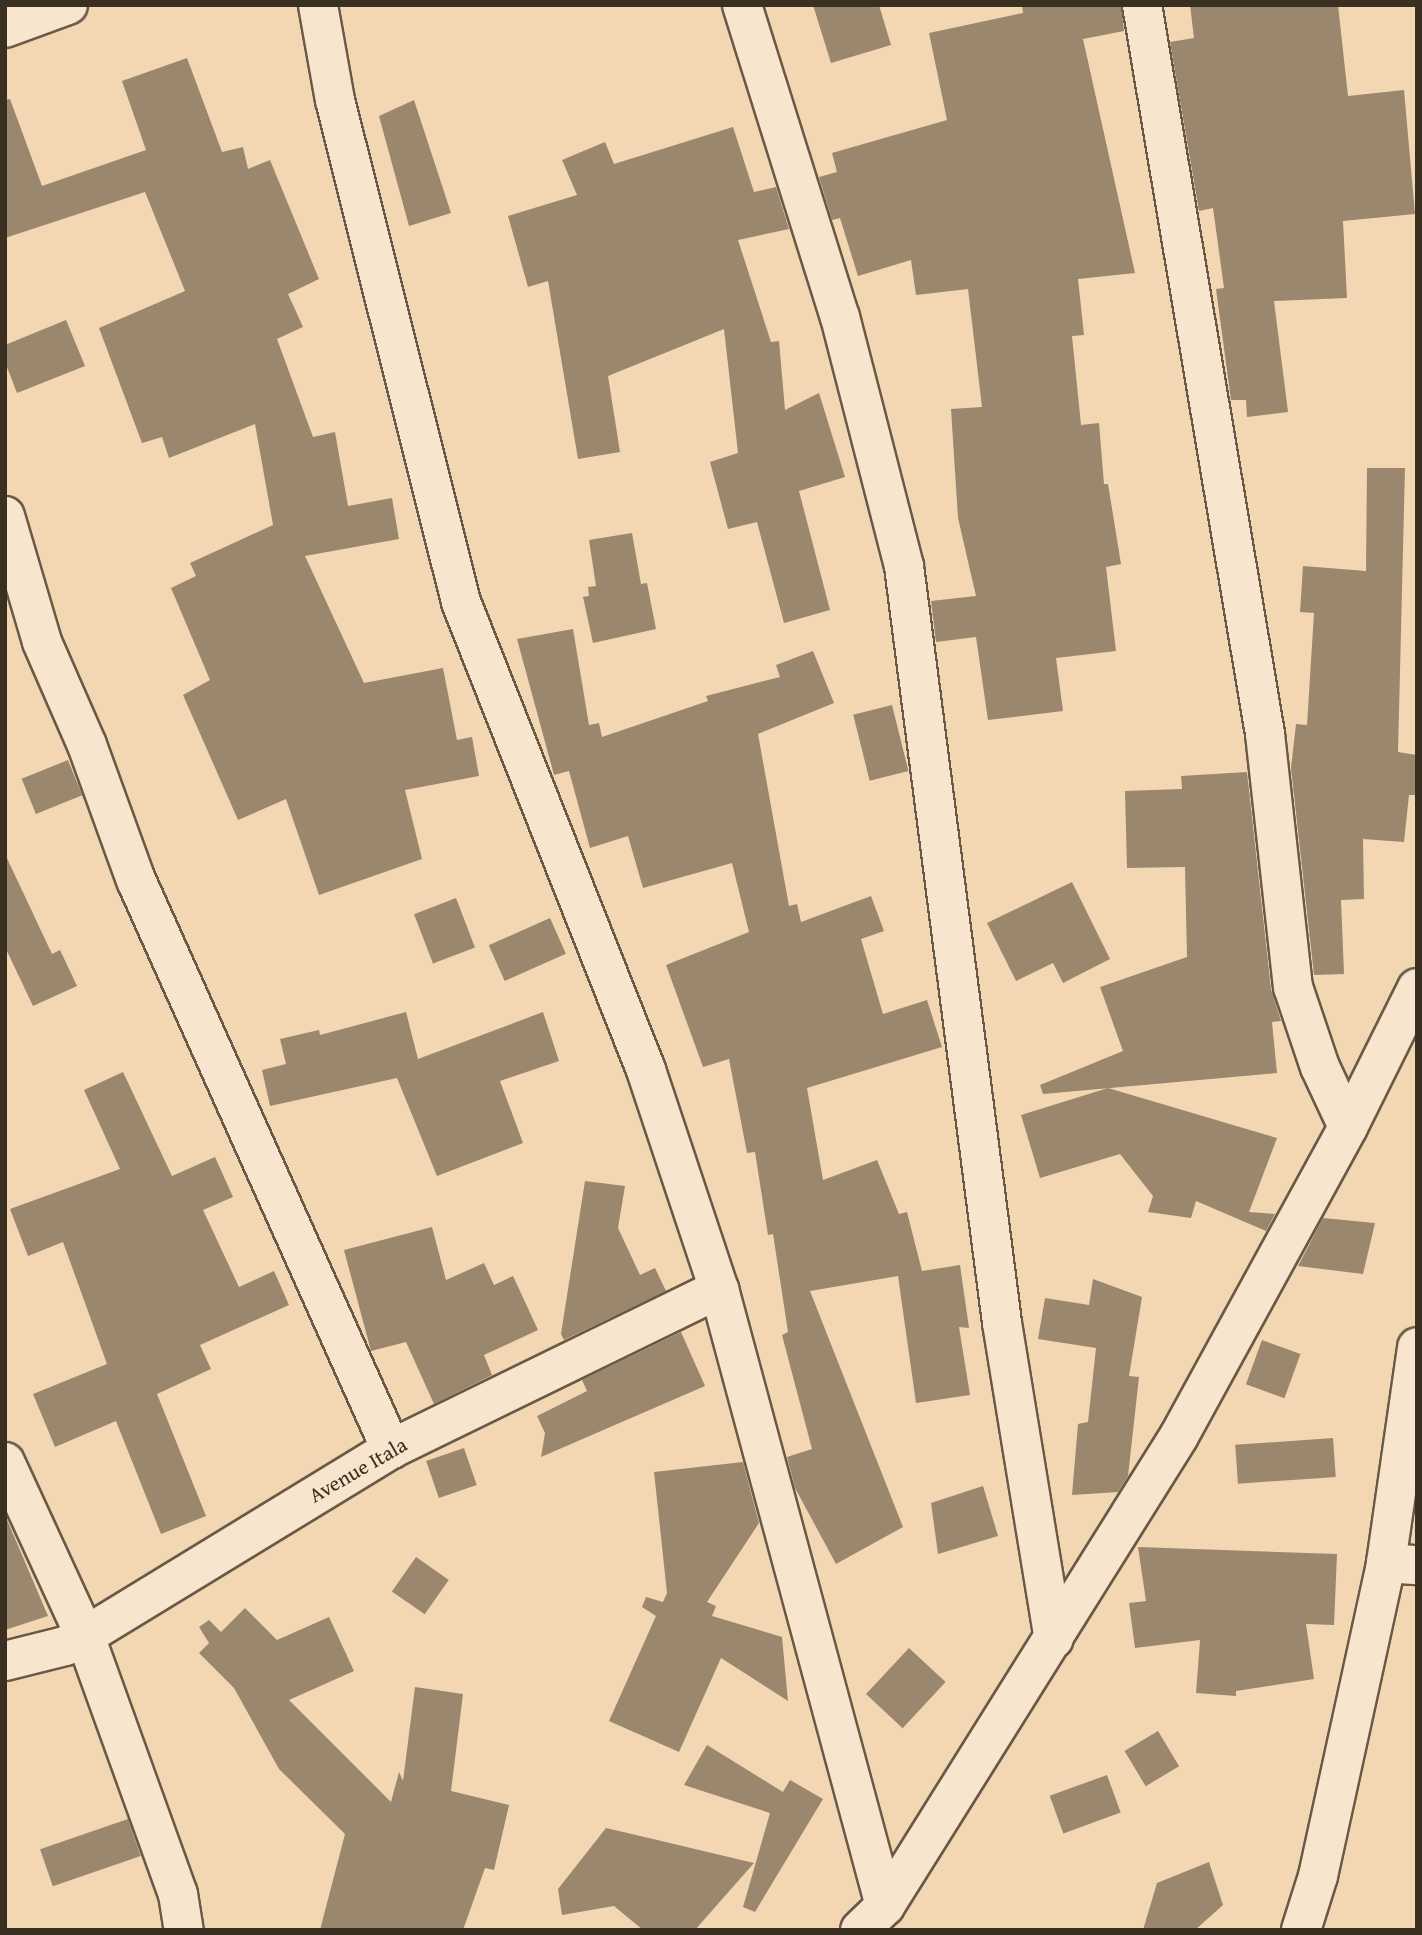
<!DOCTYPE html>
<html>
<head>
<meta charset="utf-8">
<style>
	body { margin:0 }
	#map { position:relative; width:1422px; height:1935px; overflow:hidden; background:#f3d7b2; font-family:"Gentium Book Plus",serif }
	div>[style] { position:absolute }
	.building>* { inset:0; background:#9a876d; transform-origin:0 0 }
	.roads { filter:drop-shadow(2px 0 #685a46) drop-shadow(-2px 0 #685a46) drop-shadow(0 2px #685a46) drop-shadow(0 -2px #685a46) }
	.street>* { height:38px; margin:-19px; padding:0 19px; transform-origin:19px; border-radius:19px; background:#f7e5cd }
	.secondary>* { height:38px; margin:-19px; padding:0 19px; transform-origin:19px; border-radius:19px; background:#f7e5cd }
	span { translate:-50% -50%; white-space:nowrap; text-align:center; line-height:1.15; -webkit-text-stroke:6px #f7e5cd; paint-order:stroke }
	.street-label { font-size:21px; color:#3a3022 }
	.frame { position:absolute; inset:0; border:7px solid #3a3022; pointer-events:none }
</style>
</head>
<body>
<div id="map">
	<div class="building">
		<i style="clip-path:polygon(813px 5px,879px 5px,891px 45px,831px 63px)"></i>
		<i style="clip-path:polygon(1022px 5px,1121px 5px,1124px 31px,1083px 39px,1135px 273px,1078px 279px,1084px 335px,1072px 336px,1081px 425px,1099px 423px,1104px 484px,1108px 484px,1121px 564px,1106px 567px,1116px 651px,1056px 658px,1063px 711px,988px 720px,976px 637px,936px 642px,931px 601px,976px 596px,958px 518px,951px 409px,982px 407px,968px 289px,916px 295px,911px 260px,858px 276px,840px 218px,832px 220px,819px 177px,837px 172px,832px 153px,947px 120px,929px 33px,1023px 13px)"></i>
		<i style="clip-path:polygon(1190px 5px,1338px 5px,1348px 96px,1404px 90px,1415px 214px,1343px 221px,1347px 298px,1274px 301px,1288px 412px,1247px 417px,1246px 400px,1231px 400px,1216px 289px,1224px 288px,1213px 208px,1199px 211px,1170px 42px,1194px 38px)"></i>
		<i style="clip-path:polygon(187px 58px,222px 152px,243px 147px,248px 169px,270px 160px,319px 279px,288px 294px,303px 327px,277px 339px,313px 437px,335px 432px,348px 506px,392px 498px,399px 539px,305px 556px,364px 683px,443px 668px,457px 740px,472px 737px,479px 776px,405px 790px,422px 859px,319px 895px,286px 799px,238px 820px,183px 695px,210px 680px,171px 588px,196px 576px,190px 563px,273px 525px,255px 424px,169px 458px,162px 437px,142px 443px,99px 328px,185px 291px,145px 192px,5px 238px,5px 100px,10px 99px,42px 186px,146px 150px,122px 81px)"></i>
		<i style="clip-path:polygon(414px 100px,451px 213px,409px 226px,379px 116px)"></i>
		<i style="clip-path:polygon(733px 127px,754px 192px,776px 187px,789px 229px,738px 240px,771px 342px,779px 341px,785px 410px,819px 393px,845px 477px,799px 491px,830px 610px,784px 623px,757px 522px,728px 529px,710px 462px,738px 453px,724px 329px,608px 376px,620px 452px,578px 459px,548px 281px,528px 287px,508px 216px,577px 195px,562px 160px,605px 142px,614px 164px)"></i>
		<i style="clip-path:polygon(66px 320px,85px 366px,17px 393px,5px 362px,5px 345px)"></i>
		<i style="clip-path:polygon(1367px 468px,1405px 468px,1398px 752px,1417px 755px,1417px 795px,1409px 795px,1404px 842px,1363px 839px,1364px 899px,1341px 900px,1344px 974px,1314px 975px,1291px 768px,1296px 724px,1307px 725px,1314px 613px,1300px 612px,1303px 566px,1366px 571px)"></i>
		<i style="clip-path:polygon(632px 533px,641px 584px,647px 583px,656px 629px,593px 643px,583px 597px,589px 596px,588px 587px,596px 586px,589px 540px)"></i>
		<i style="clip-path:polygon(573px 629px,589px 725px,599px 723px,602px 737px,708px 701px,706px 696px,780px 677px,776px 665px,813px 651px,834px 703px,758px 734px,789px 906px,797px 904px,801px 922px,871px 896px,884px 931px,861px 939px,883px 1014px,927px 1000px,942px 1047px,807px 1088px,823px 1180px,877px 1160px,899px 1214px,907px 1212px,922px 1271px,960px 1265px,969px 1328px,959px 1327px,970px 1395px,916px 1403px,898px 1276px,810px 1291px,903px 1527px,836px 1564px,795px 1488px,787px 1457px,812px 1449px,782px 1335px,788px 1332px,773px 1234px,768px 1235px,755px 1152px,747px 1153px,729px 1059px,703px 1067px,666px 965px,749px 932px,732px 863px,643px 888px,628px 836px,590px 848px,569px 771px,554px 775px,517px 639px)"></i>
		<i style="left:892px;top:705px;width:68px;height:40px;rotate:76deg"></i>
		<i style="left:68px;top:760px;width:38px;height:50px;rotate:68deg"></i>
		<i style="clip-path:polygon(1247px 772px,1271px 989px,1281px 1021px,1272px 1022px,1277px 1073px,1043px 1094px,1040px 1085px,1123px 1051px,1100px 987px,1187px 957px,1185px 867px,1127px 868px,1125px 791px,1182px 789px,1181px 776px)"></i>
		<i style="clip-path:polygon(5px 854px,52px 954px,60px 950px,77px 986px,33px 1006px,5px 947px)"></i>
		<i style="clip-path:polygon(1072px 882px,1110px 959px,1063px 983px,1053px 963px,1016px 981px,987px 923px)"></i>
		<i style="left:456px;top:898px;width:53px;height:45px;rotate:69deg"></i>
		<i style="left:550px;top:918px;width:39px;height:67px;rotate:66deg"></i>
		<i style="clip-path:polygon(406px 1012px,418px 1059px,543px 1012px,559px 1061px,500px 1081px,523px 1143px,437px 1176px,397px 1078px,270px 1106px,262px 1070px,286px 1064px,280px 1039px,319px 1030px,320px 1035px)"></i>
		<i style="clip-path:polygon(123px 1072px,172px 1176px,215px 1157px,233px 1197px,203px 1210px,239px 1287px,274px 1271px,289px 1305px,200px 1345px,211px 1369px,157px 1394px,206px 1516px,161px 1534px,116px 1421px,55px 1447px,33px 1394px,107px 1364px,63px 1242px,28px 1256px,10px 1209px,120px 1169px,84px 1090px)"></i>
		<i style="clip-path:polygon(1108px 1088px,1277px 1138px,1249px 1212px,1275px 1214px,1266px 1231px,1196px 1201px,1191px 1218px,1148px 1212px,1153px 1196px,1120px 1154px,1040px 1178px,1021px 1115px)"></i>
		<i style="clip-path:polygon(585px 1181px,625px 1186px,618px 1228px,640px 1275px,655px 1268px,666px 1291px,564px 1340px,561px 1334px)"></i>
		<i style="clip-path:polygon(1323px 1218px,1375px 1223px,1363px 1274px,1298px 1266px)"></i>
		<i style="clip-path:polygon(432px 1227px,446px 1280px,484px 1263px,494px 1285px,513px 1276px,538px 1330px,484px 1355px,492px 1375px,434px 1404px,406px 1342px,371px 1351px,344px 1250px)"></i>
		<i style="clip-path:polygon(1093px 1279px,1142px 1297px,1129px 1376px,1139px 1377px,1128px 1476px,1118px 1492px,1072px 1495px,1078px 1424px,1088px 1422px,1096px 1348px,1038px 1339px,1045px 1298px,1089px 1305px)"></i>
		<i style="clip-path:polygon(681px 1332px,705px 1386px,541px 1457px,545px 1433px,537px 1416px,587px 1391px,582px 1380px)"></i>
		<i style="left:1262px;top:1340px;width:41px;height:47px;rotate:20deg"></i>
		<i style="left:1333px;top:1438px;width:39px;height:98px;rotate:86deg"></i>
		<i style="left:464px;top:1448px;width:39px;height:40px;rotate:71deg"></i>
		<i style="clip-path:polygon(743px 1462px,759px 1523px,707px 1602px,716px 1606px,712px 1616px,782px 1637px,788px 1701px,721px 1658px,679px 1752px,609px 1721px,656px 1616px,642px 1607px,646px 1597px,663px 1602px,667px 1593px,654px 1472px)"></i>
		<i style="clip-path:polygon(983px 1486px,998px 1536px,938px 1554px,931px 1503px)"></i>
		<i style="clip-path:polygon(5px 1515px,48px 1616px,5px 1630px)"></i>
		<i style="clip-path:polygon(1138px 1547px,1337px 1554px,1334px 1625px,1306px 1624px,1314px 1679px,1236px 1691px,1236px 1696px,1196px 1693px,1200px 1640px,1135px 1648px,1129px 1603px,1146px 1601px)"></i>
		<i style="left:416px;top:1557px;width:40px;height:42px;rotate:35deg"></i>
		<i style="clip-path:polygon(245px 1608px,277px 1640px,329px 1617px,354px 1671px,289px 1700px,391px 1802px,399px 1772px,403px 1781px,415px 1687px,463px 1694px,451px 1791px,509px 1805px,494px 1870px,485px 1868px,463px 1930px,320px 1930px,345px 1834px,279px 1769px,234px 1688px,199px 1653px,209px 1643px,199px 1627px,209px 1620px,221px 1632px)"></i>
		<i style="left:909px;top:1648px;width:50px;height:63px;rotate:43deg"></i>
		<i style="left:1158px;top:1731px;width:41px;height:39px;rotate:59deg"></i>
		<i style="clip-path:polygon(707px 1745px,783px 1792px,790px 1780px,823px 1799px,755px 1912px,743px 1907px,770px 1813px,684px 1785px)"></i>
		<i style="left:1107px;top:1775px;width:40px;height:61px;rotate:70deg"></i>
		<i style="left:128px;top:1819px;width:39px;height:93px;rotate:71deg"></i>
		<i style="clip-path:polygon(606px 1828px,653px 1839px,754px 1863px,695px 1930px,643px 1930px,614px 1906px,562px 1915px,558px 1889px)"></i>
		<i style="clip-path:polygon(1209px 1862px,1223px 1905px,1195px 1930px,1143px 1930px,1157px 1883px)"></i>
	</div>
	<div class="roads">
		<div class="street">
			<i style="left:318px;top:5px;width:97px;rotate:79.9deg"></i>
			<i style="left:335px;top:100px;width:518px;rotate:75.91deg"></i>
			<i style="left:461px;top:602px;width:503px;rotate:68.43deg"></i>
			<i style="left:646px;top:1070px;width:231px;rotate:71.6deg"></i>
			<i style="left:719px;top:1289px;width:639px;rotate:74.94deg"></i>
			<i style="left:742px;top:5px;width:327px;rotate:72.6deg"></i>
			<i style="left:840px;top:317px;width:257px;rotate:75.6deg"></i>
			<i style="left:904px;top:566px;width:763px;rotate:82.62deg"></i>
			<i style="left:1002px;top:1323px;width:320px;rotate:80.7deg"></i>
			<i style="left:1142px;top:5px;width:739px;rotate:80.42deg"></i>
			<i style="left:1265px;top:734px;width:255px;rotate:83.7deg"></i>
			<i style="left:1293px;top:987px;width:84px;rotate:71.4deg"></i>
			<i style="left:1320px;top:1067px;width:66px;rotate:65deg"></i>
			<i style="left:5px;top:28px;width:67px;rotate:-20.1deg"></i>
			<i style="left:5px;top:516px;width:131px;rotate:73.6deg"></i>
			<i style="left:42px;top:642px;width:112px;rotate:66.4deg"></i>
			<i style="left:87px;top:745px;width:144px;rotate:70.1deg"></i>
			<i style="left:136px;top:880px;width:624px;rotate:65.86deg"></i>
			<i style="left:5px;top:1462px;width:192px;rotate:65.3deg"></i>
			<i style="left:85px;top:1636px;width:274px;rotate:70.2deg"></i>
			<i style="left:178px;top:1894px;width:36px;rotate:81deg"></i>
			<i style="left:1386px;top:1563px;width:31px;rotate:4deg"></i>
			<i style="left:5px;top:1661px;width:62px;rotate:-14deg"></i>
			<i style="left:65px;top:1646px;width:22px;rotate:-27deg"></i>
			<i style="left:85px;top:1636px;width:359px;rotate:-31.4deg"></i>
			<i style="left:391px;top:1449px;width:365px;rotate:-26deg"></i>
			<i style="left:860px;top:1930px;width:35px;rotate:-44deg"></i>
			<i style="left:885px;top:1906px;width:554px;rotate:-57.97deg"></i>
			<i style="left:1179px;top:1436px;width:352px;rotate:-61.3deg"></i>
			<i style="left:1348px;top:1127px;width:155px;rotate:-63.6deg"></i>
		</div>
		<div class="secondary">
			<i style="left:1301px;top:1930px;width:57px;rotate:-72.5deg"></i>
			<i style="left:1318px;top:1876px;width:320px;rotate:-77.7deg"></i>
			<i style="left:1386px;top:1563px;width:218px;rotate:-81.8deg"></i>
		</div>
	</div>
	<div class="street-label">
		<span style="left:358px;top:1470px;rotate:-30deg">Avenue Itala</span>
	</div>
	<div class="frame"></div>
</div>
</body>
</html>
